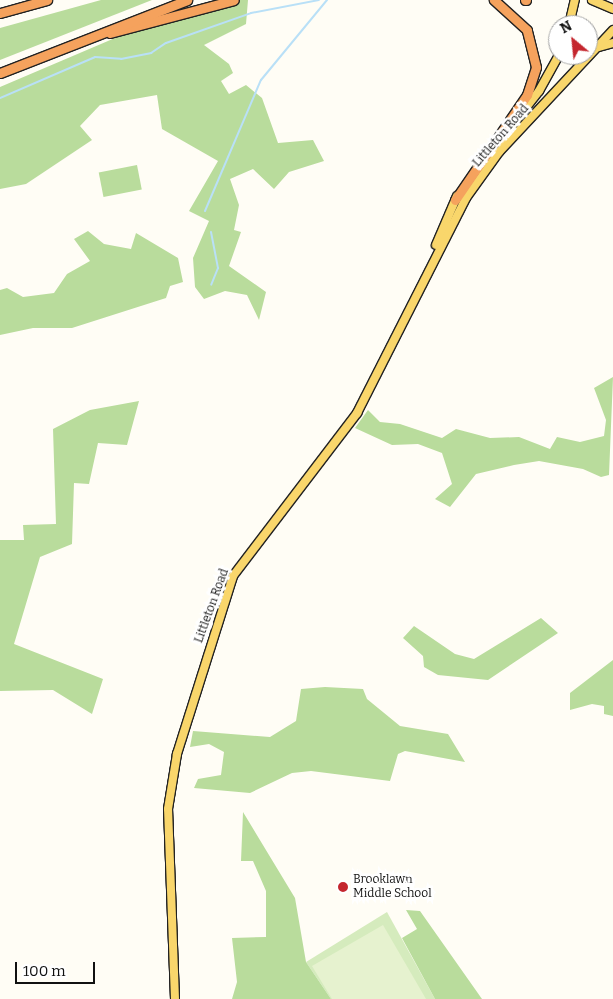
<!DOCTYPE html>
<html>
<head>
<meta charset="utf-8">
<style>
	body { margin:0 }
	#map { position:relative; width:613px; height:999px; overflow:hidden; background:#fffdf5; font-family:Bitter,serif }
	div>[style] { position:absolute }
	.green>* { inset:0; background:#d5ebbd }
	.forest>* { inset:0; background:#b9dc9c; transform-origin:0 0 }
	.pitch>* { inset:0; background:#e6f2cf }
	.stream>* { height:2px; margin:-1px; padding:0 1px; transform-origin:1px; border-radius:1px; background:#b9e0f7 }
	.roads { filter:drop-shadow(1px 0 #222) drop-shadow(-1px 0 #222) drop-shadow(0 1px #222) drop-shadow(0 -1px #222) }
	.primary>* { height:8px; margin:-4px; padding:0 4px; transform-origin:4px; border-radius:4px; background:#f9d66b }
	.motorway>* { height:9px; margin:-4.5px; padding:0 4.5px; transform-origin:4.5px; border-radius:4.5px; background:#f5a25d }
	.dots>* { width:14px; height:14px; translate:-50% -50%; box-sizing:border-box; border:2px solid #fff; border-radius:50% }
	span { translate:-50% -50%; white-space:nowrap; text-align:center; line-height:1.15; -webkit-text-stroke:5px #fff; paint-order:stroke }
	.street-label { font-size:12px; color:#111 }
	.poi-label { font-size:12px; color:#111 }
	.left { translate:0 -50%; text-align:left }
	.north { position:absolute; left:548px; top:15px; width:50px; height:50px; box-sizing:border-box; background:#fff; border:1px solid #a0a0a0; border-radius:50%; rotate:332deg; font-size:14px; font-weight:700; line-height:20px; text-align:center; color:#111 }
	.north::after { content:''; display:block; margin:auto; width:18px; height:22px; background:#c4262e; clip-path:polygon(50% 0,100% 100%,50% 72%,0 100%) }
	.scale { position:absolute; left:15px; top:962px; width:80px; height:22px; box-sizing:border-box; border:2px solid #111; border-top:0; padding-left:6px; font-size:15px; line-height:18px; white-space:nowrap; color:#111; -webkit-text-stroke:4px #fff; paint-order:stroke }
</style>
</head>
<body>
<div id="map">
	<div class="green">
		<i style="clip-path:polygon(387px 912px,435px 999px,331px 999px,306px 962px)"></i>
	</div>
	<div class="forest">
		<i style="clip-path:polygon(101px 0,152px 0,0 60px,0 28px)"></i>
		<i style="clip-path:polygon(232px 0,248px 0,246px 24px,204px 45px,229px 64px,233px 73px,221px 81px,229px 94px,246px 85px,262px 98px,278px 143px,313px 140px,324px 161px,289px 172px,274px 189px,253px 169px,230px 179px,239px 205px,234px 230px,241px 232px,229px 266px,266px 292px,259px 320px,247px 295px,225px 291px,204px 299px,195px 287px,193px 258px,209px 221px,189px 211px,218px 161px,162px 129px,157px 95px,100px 105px,80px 126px,92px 140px,26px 184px,0 189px,0 87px,115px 38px)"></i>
		<i style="left:137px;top:165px;width:25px;height:39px;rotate:79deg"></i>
		<i style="clip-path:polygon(88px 231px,104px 244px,131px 249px,136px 233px,178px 258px,183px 282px,170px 286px,166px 298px,72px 328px,33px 328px,0 335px,0 290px,7px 288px,23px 297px,54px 293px,67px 274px,90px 261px,74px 239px)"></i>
		<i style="clip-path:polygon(613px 377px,609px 475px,601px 477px,583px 469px,539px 461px,514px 465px,476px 474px,450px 507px,435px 499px,452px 484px,442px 453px,418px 444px,392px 445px,355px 428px,368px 410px,380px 422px,400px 424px,442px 438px,456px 429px,490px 438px,519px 437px,550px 449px,557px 437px,580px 442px,604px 436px,606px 420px,594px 388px)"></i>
		<i style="clip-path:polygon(139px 401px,127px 445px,98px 443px,89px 484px,74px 483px,72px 544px,40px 557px,14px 644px,103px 679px,92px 714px,53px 690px,0 691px,0 540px,24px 540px,23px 525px,56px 524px,53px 429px,90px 410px)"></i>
		<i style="clip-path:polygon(541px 618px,558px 633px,488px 680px,438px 675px,424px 667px,423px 656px,403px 638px,414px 626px,455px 654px,474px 659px)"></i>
		<i style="clip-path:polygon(613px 660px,613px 716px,604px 714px,604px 706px,592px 704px,570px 710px,570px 693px)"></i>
		<i style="clip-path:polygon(325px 687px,363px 689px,367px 699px,400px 726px,448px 734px,465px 762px,405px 751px,398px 754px,390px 781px,311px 771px,292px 773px,250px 793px,194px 788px,198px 779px,221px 775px,224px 752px,209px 744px,190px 747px,193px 731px,270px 737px,296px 721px,301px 689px)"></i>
		<i style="clip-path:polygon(243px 812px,295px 898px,306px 962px,331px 999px,232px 999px,237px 982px,232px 938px,266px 937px,266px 891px,253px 861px,241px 861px)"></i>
		<i style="clip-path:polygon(406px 910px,420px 911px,482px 999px,435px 999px,402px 938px,417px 929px)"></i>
	</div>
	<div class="pitch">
		<i style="clip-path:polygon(383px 925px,426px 999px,332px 999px,312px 966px)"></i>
	</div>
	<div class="stream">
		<i style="left:0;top:98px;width:103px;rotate:-23.3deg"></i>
		<i style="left:95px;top:57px;width:26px;rotate:4deg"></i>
		<i style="left:121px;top:59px;width:31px;rotate:-11deg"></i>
		<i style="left:151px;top:53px;width:18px;rotate:-34deg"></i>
		<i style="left:166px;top:43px;width:90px;rotate:-19.4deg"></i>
		<i style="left:251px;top:13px;width:69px;rotate:-10.8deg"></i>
		<i style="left:205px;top:211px;width:142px;rotate:-66.9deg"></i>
		<i style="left:261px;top:80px;width:104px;rotate:-50.5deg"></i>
		<i style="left:211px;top:232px;width:37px;rotate:79deg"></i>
		<i style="left:218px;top:268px;width:18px;rotate:112deg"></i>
	</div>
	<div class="roads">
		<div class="primary">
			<i style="left:592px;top:0;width:23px;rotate:23deg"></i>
			<i style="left:569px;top:25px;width:26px;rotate:-77deg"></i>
			<i style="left:599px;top:47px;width:15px;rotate:-16deg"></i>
			<i style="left:499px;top:142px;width:65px;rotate:-51.9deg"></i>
			<i style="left:539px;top:91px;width:41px;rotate:-60.9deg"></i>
			<i style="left:436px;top:245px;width:53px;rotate:-66.8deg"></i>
			<i style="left:175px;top:999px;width:190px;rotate:-92.1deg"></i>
			<i style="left:168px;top:809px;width:56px;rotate:-80.7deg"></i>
			<i style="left:177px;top:754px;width:187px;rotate:-72.5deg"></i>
			<i style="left:233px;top:576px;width:205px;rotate:-52.7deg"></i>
			<i style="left:357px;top:413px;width:241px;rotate:-63.1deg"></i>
			<i style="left:466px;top:198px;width:57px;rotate:-54.3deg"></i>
			<i style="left:499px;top:152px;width:167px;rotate:-46.9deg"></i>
		</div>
		<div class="motorway">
			<i style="left:525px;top:0;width:1px"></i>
			<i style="left:0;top:13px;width:49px;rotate:-15.5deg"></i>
			<i style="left:110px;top:33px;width:128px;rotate:-14.9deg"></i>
			<i style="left:0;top:73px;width:201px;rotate:-21.3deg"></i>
			<i style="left:455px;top:200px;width:127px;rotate:-55.6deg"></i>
			<i style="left:527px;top:95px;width:29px;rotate:-72deg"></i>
			<i style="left:536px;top:67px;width:38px;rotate:-104deg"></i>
			<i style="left:527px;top:30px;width:45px;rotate:-137.7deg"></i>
		</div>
	</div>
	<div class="dots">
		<i style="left:343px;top:887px;background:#c4262e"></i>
	</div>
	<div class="street-label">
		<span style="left:501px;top:136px;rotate:-49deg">Littleton Road</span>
		<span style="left:212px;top:606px;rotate:-70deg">Littleton Road</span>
	</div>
	<div class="poi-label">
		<span class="left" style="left:353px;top:887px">Brooklawn<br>Middle School</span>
	</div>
	<div class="north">N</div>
	<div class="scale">100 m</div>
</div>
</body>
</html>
